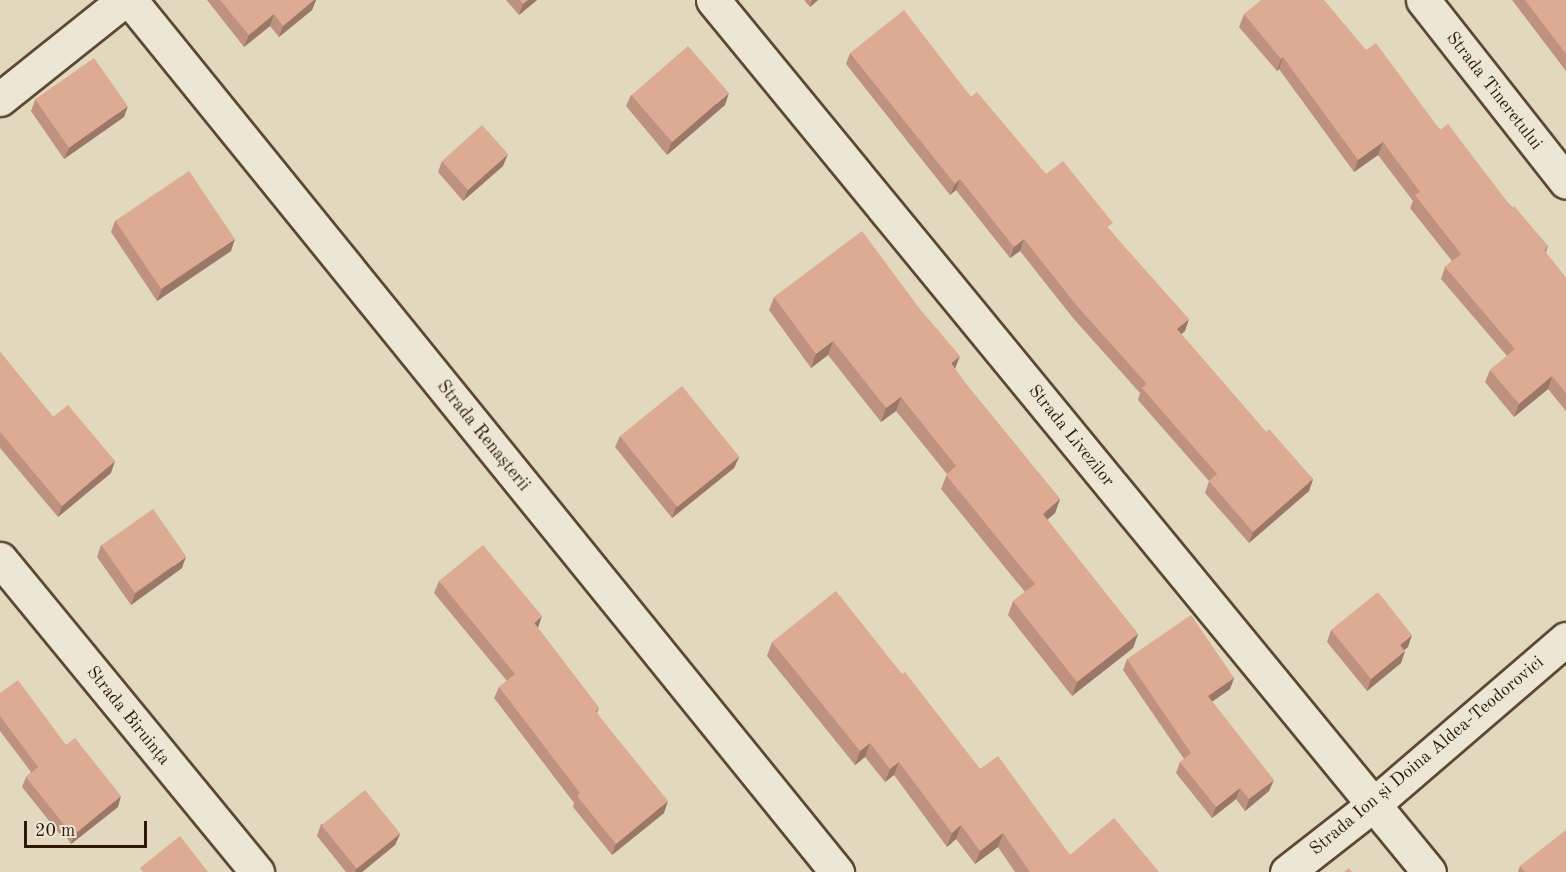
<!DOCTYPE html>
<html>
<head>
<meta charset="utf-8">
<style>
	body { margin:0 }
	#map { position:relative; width:1566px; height:872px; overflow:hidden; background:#e1d8be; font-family:"Old Standard TT",serif }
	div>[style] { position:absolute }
	.roads { filter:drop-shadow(2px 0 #5c4932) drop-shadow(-2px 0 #5c4932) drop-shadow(0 2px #5c4932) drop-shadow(0 -2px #5c4932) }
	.street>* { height:33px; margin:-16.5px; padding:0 16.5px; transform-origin:16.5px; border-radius:16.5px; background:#ece6d5 }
	.wall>* { inset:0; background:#be927f }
	.shaded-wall>* { inset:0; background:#9b7768 }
	.building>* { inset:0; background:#ddaa94; transform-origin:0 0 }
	span { translate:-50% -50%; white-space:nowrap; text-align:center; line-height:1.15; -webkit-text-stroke:6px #ece6d5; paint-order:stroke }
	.street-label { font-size:18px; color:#2f1904 }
	.scale { position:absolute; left:24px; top:821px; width:123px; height:27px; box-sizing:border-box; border:3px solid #2f1904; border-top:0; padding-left:8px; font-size:18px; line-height:21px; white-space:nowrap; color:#2f1904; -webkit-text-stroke:4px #ece6d5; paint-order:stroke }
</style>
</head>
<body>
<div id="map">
	<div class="roads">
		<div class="street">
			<i style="left:130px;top:0;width:1123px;rotate:50.97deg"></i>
			<i style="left:713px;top:0;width:1128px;rotate:50.61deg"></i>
			<i style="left:1423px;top:0;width:231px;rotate:51.8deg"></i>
			<i style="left:0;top:99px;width:159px;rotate:-38.6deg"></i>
			<i style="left:0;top:559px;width:405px;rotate:50.6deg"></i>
			<i style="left:1287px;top:872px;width:110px;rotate:-38deg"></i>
			<i style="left:1374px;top:804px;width:253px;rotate:-40.7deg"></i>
		</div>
	</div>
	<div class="wall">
		<i style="clip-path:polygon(207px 0,316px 0,312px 10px,279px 37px,270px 26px,244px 47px)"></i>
		<i style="clip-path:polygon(506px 0,537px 0,519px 15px)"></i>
		<i style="clip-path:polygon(804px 0,818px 0,810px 7px)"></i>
		<i style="clip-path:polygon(1512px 0,1566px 0,1566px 71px)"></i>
		<i style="clip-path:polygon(1244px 14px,1366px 50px,1548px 246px,1546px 253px,1566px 278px,1566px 411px,1548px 389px,1514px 417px,1485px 382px,1490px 370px,1507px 356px,1441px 279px,1445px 267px,1452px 261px,1410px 208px,1413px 201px,1378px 155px,1354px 172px,1279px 69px,1277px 71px,1239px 27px)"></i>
		<i style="clip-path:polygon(850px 53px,971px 97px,1046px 174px,1110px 230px,1185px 331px,1181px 334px,1266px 432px,1313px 479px,1309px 491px,1249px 543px,1205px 493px,1209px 481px,1138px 400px,1140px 393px,1073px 318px,1020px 251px,1010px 258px,956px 190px,950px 195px,846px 64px)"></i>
		<i style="clip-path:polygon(631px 95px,725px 105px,667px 155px,626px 106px)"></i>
		<i style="clip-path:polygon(35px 100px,124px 117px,64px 159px,31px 111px)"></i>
		<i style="clip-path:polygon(442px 161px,503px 166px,463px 201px,438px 172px)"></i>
		<i style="clip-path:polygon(115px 221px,231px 251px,157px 301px,111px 232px)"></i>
		<i style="clip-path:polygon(774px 297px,955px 369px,965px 383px,1060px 499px,1055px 513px,1047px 520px,1138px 634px,1133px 648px,1072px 696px,1008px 615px,1013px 601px,1025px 592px,941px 489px,947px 474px,896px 411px,881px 422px,828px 355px,811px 368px,769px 310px)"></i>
		<i style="clip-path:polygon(0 352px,53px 417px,111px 473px,58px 517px,0 448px)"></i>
		<i style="clip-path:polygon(620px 436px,739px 457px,734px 468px,672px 518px,615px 447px)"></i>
		<i style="clip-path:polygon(101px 545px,182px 568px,131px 605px,97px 557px)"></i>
		<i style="clip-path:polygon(439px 581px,538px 628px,599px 708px,597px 713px,664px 813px,612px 855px,573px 807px,574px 803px,494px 698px,499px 687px,507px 681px,434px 593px)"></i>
		<i style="clip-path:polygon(1331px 630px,1408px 647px,1404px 650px,1405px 651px,1401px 663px,1367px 691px,1327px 642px)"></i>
		<i style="clip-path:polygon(772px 642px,902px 674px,980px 769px,1070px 855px,1159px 872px,1015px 872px,998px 847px,975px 864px,956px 839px,947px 847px,894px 775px,885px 782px,865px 757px,855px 765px,767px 656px)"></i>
		<i style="clip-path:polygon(1127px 659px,1234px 678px,1230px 689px,1212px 702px,1269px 791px,1245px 811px,1236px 799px,1212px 818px,1176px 773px,1180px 762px,1184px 759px,1123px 670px)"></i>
		<i style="clip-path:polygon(0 693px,66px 745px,118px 807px,71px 844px,65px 835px,62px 837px,22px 787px,26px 777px,31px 772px,0 731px)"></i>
		<i style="clip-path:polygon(321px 824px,400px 834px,395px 845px,362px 872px,346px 872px,317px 836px)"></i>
		<i style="clip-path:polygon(1520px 866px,1566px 872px,1518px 872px)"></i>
	</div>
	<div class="shaded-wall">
		<i style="clip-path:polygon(314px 0,316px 0,312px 10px,279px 37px,283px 26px)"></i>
		<i style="clip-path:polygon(528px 0,537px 0,519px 15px,523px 4px)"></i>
		<i style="clip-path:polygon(812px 0,818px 0,810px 7px)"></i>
		<i style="clip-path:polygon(274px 14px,270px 26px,244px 47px,249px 35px)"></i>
		<i style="clip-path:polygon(1283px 57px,1279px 69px,1277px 71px,1281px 59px)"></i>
		<i style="clip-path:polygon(729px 93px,725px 105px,667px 155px,671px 143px)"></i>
		<i style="clip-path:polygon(128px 106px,124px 117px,64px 159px,69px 148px)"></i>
		<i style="clip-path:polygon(1383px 142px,1378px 155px,1354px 172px,1358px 160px)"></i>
		<i style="clip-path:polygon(508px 154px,503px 166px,463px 201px,468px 190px)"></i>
		<i style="clip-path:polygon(960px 179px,956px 190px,950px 195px,955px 184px)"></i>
		<i style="clip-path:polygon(235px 239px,231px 251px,157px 301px,162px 289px)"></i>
		<i style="clip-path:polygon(1024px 239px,1020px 251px,1010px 258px,1014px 247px)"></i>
		<i style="clip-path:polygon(1189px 319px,1185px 331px,1173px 341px,1177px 329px)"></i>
		<i style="clip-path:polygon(833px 341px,828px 355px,811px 368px,816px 354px)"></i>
		<i style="clip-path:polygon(960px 356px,955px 369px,951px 363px)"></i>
		<i style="clip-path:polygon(1552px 376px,1548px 389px,1514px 417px,1519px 404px)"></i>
		<i style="clip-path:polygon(901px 397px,896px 411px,881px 422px,886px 408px)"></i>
		<i style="clip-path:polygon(739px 457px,734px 468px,672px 518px,676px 507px)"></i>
		<i style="clip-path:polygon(115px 461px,111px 473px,58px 517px,62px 506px)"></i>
		<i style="clip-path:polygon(1313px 479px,1309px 491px,1249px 543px,1253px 532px)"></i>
		<i style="clip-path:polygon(1060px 499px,1055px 513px,1038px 528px,1043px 514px)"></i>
		<i style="clip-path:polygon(186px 557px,182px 568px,131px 605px,135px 594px)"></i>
		<i style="clip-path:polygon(542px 616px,538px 628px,534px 623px)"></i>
		<i style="clip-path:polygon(1138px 634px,1133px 648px,1072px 696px,1077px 682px)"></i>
		<i style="clip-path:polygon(1412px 635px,1408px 647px,1396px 656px,1400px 645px)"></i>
		<i style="clip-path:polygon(1405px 651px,1401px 663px,1367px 691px,1371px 679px)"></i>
		<i style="clip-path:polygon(1234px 678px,1230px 689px,1204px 707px,1208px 696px)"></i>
		<i style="clip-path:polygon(870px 743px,865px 757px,855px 765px,860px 751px)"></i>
		<i style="clip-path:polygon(899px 762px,894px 775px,885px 782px,890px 769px)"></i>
		<i style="clip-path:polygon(1274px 780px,1269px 791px,1245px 811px,1249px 799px)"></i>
		<i style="clip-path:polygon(1240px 788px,1236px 799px,1212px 818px,1216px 807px)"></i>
		<i style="clip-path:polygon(121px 796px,118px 807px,71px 844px,75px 834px)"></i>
		<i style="clip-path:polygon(668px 801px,664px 813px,612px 855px,616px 844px)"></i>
		<i style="clip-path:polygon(68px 825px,65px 835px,62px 837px,66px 827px)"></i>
		<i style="clip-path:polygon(961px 825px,956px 839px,947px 847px,952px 833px)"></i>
		<i style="clip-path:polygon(1003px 833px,998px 847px,975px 864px,980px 851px)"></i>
		<i style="clip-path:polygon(400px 834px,395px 845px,362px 872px,355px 872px,356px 869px)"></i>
	</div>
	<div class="building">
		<i style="clip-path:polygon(220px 0,314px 0,283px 26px,274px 14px,249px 35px)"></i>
		<i style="clip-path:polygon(520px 0,528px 0,523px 4px)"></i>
		<i style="clip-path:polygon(1261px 0,1324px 0,1366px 50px,1376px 43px,1440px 130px,1448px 124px,1512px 208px,1514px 206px,1548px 246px,1544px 250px,1566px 278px,1566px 393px,1552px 376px,1519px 404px,1490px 370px,1515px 349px,1445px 267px,1461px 254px,1415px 195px,1420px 192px,1383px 142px,1358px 160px,1283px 57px,1281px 59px,1244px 14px)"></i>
		<i style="clip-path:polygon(1525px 0,1566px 0,1566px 54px)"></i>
		<i style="clip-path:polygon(904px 10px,971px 97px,977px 92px,1046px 174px,1063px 161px,1113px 223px,1107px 227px,1189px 319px,1177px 329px,1266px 432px,1269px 429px,1313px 479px,1253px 532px,1209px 481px,1217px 474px,1142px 388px,1147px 384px,1077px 306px,1024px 239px,1014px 247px,960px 179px,955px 184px,850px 53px)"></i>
		<i style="left:688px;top:46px;width:62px;height:75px;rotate:49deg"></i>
		<i style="left:94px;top:58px;width:59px;height:72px;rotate:55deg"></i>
		<i style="left:482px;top:125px;width:39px;height:54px;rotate:48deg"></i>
		<i style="left:189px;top:171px;width:82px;height:89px;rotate:56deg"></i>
		<i style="clip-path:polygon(862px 231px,919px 308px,960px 356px,951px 363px,965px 383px,1060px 499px,1043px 514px,1138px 634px,1077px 682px,1013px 601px,1035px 584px,946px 475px,956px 466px,901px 397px,886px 408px,833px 341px,816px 354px,774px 297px)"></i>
		<i style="clip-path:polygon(0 352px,53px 417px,68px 405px,115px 461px,62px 506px,0 432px)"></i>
		<i style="left:682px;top:386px;width:91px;height:80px;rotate:51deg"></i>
		<i style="left:153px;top:509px;width:58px;height:63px;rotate:55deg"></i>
		<i style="clip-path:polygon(483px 545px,542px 616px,534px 623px,599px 708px,595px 711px,668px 801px,616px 844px,577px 796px,580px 793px,499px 687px,515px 674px,439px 581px)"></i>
		<i style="clip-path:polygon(836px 591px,902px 674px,905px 672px,980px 769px,998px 756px,1070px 855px,1114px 818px,1159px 872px,1030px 872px,1003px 833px,980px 851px,961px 825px,952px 833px,899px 762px,890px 769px,870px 743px,860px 751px,772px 642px)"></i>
		<i style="clip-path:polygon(1378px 592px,1412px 635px,1400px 645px,1405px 651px,1371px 679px,1331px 630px)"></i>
		<i style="clip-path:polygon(1191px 615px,1234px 678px,1208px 696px,1274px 780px,1249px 799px,1240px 788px,1216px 807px,1180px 762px,1191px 753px,1127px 659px)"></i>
		<i style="clip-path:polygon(18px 680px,66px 745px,75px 738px,121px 796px,75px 834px,68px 825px,66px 827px,26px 777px,38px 767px,0 716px,0 693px)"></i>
		<i style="left:365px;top:790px;width:56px;height:56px;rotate:51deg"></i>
		<i style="clip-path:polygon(1566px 830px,1566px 872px,1525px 872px,1520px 866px)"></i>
		<i style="clip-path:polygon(180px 836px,208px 872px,143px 872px,140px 868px)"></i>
		<i style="clip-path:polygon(1349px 868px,1352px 872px,1344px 872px)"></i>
	</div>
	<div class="street-label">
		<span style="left:1494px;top:91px;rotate:52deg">Strada Tineretului</span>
		<span style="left:483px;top:436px;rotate:51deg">Strada Renașterii</span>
		<span style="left:1071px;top:436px;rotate:51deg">Strada Livezilor</span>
		<span style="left:128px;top:716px;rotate:51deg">Strada Biruința</span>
		<span style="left:1427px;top:756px;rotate:-40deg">Strada Ion și Doina Aldea-Teodorovici</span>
	</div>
	<div class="scale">20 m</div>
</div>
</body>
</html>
